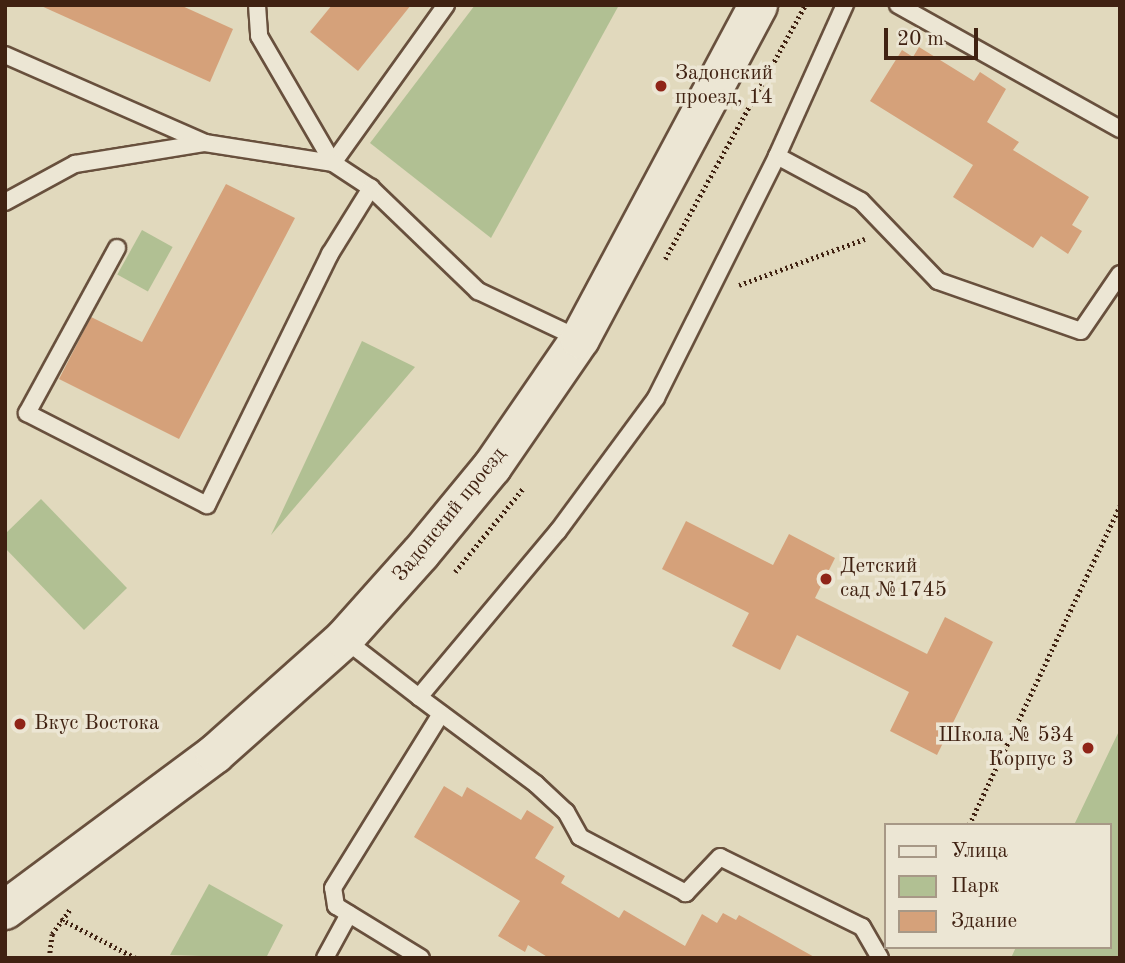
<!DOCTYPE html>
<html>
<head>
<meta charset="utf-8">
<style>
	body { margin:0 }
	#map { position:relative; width:1125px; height:963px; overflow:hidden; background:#e1d9bd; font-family:"Old Standard TT",serif }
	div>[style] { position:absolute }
	.green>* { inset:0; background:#b1c093; transform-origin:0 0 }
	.building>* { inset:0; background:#d5a17a }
	.path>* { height:4.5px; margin-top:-2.25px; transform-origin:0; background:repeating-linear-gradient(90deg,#402212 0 2px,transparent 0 5.5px) }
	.roads { filter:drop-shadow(2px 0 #68503d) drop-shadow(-2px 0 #68503d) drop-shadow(0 2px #68503d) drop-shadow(0 -2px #68503d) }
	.service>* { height:16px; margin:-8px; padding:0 8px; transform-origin:8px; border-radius:8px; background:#ece6d4 }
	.tertiary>* { height:38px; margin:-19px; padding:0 19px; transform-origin:19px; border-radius:19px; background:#ece6d4 }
	.dots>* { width:19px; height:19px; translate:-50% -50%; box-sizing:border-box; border:4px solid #ece6d4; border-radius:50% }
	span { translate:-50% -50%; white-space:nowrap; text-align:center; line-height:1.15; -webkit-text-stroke:7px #ece6d4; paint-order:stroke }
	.poi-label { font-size:21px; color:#402212 }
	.left { translate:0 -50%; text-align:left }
	.right { translate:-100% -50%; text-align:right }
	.street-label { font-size:21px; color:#402212 }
	.frame { position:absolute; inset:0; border:7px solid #402212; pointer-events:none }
	.legend { position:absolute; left:884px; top:823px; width:228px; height:126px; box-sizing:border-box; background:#ece6d4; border:2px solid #a79886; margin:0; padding:9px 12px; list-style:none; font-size:21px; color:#402212 }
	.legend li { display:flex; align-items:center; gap:14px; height:35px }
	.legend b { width:35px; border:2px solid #a79886 }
	.scale { position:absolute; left:884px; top:28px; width:94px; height:32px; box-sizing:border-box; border:4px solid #402212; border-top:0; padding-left:9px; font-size:21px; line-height:24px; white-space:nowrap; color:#402212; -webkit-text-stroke:5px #ece6d4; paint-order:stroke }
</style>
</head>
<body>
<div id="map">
	<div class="green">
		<i style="clip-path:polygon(475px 5px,619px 5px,491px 238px,370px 143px)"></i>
		<i style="left:142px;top:230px;width:35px;height:51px;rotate:29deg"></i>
		<i style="clip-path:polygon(362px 341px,415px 367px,271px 535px)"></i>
		<i style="clip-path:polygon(41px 499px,127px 588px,84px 630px,5px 548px,5px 534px)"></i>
		<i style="clip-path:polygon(1120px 729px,1120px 958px,1011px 958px,1016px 947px,1109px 947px,1109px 825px,1074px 825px)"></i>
		<i style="clip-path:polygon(209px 884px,283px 925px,266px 958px,170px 955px)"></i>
	</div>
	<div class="building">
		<i style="clip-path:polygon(39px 5px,180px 5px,233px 29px,210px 82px)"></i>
		<i style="clip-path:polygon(332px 5px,411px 5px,358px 71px,310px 32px)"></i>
		<i style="clip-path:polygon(919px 47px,974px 81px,980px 72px,1006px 89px,987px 122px,1019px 142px,1013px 150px,1089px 197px,1072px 225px,1082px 231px,1068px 254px,1041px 236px,1033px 248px,953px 197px,973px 165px,870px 101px,902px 50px,913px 57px)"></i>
		<i style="clip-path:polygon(226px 184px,295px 218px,179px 439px,59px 379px,91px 317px,142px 342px)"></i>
		<i style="clip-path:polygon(686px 521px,773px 565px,789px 534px,835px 558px,815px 598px,927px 654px,945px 617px,993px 642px,937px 755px,890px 731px,909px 692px,797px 635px,780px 670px,732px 646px,749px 613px,662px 569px)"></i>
		<i style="clip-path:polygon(444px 786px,462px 797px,467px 787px,521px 820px,527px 810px,554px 827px,535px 858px,565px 876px,561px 883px,619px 918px,624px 910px,685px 946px,702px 914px,717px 923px,723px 913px,736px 920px,739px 915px,816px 958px,549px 958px,528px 945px,525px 952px,498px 936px,520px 901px,414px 837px)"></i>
	</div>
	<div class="path">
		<i style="left:665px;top:259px;width:290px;rotate:-61.1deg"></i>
		<i style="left:739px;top:285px;width:134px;rotate:-20.1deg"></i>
		<i style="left:455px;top:572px;width:109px;rotate:-50.9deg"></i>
		<i style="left:969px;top:825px;width:353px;rotate:-64.7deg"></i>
		<i style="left:61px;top:919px;width:85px;rotate:27.5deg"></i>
		<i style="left:49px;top:958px;width:24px;rotate:-83deg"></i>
		<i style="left:52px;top:934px;width:31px;rotate:-54deg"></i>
	</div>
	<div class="roads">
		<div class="service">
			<i style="left:257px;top:5px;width:31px;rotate:86deg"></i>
			<i style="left:259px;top:36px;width:147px;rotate:59.8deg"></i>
			<i style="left:446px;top:5px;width:194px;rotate:125.6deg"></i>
			<i style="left:333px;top:163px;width:45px;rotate:33.3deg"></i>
			<i style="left:371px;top:188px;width:149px;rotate:43.9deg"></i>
			<i style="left:478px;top:291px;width:113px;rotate:25.2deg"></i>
			<i style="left:898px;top:5px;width:254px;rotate:29.2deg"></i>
			<i style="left:5px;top:55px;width:219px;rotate:23.7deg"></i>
			<i style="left:205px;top:143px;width:130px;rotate:8.9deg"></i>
			<i style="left:777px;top:156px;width:166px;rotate:-65.8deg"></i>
			<i style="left:5px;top:202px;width:80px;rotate:-28.5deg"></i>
			<i style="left:75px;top:164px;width:132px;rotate:-9.2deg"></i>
			<i style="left:117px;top:248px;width:188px;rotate:118.6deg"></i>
			<i style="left:27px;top:413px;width:202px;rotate:27.1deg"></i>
			<i style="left:207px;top:505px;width:280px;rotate:-63.9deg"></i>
			<i style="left:330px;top:254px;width:78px;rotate:-58.2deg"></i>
			<i style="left:344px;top:639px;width:95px;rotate:37.7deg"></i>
			<i style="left:325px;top:958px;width:50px;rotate:-61.4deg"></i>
			<i style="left:421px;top:958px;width:100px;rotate:-148.5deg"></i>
			<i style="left:336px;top:906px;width:18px;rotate:-99deg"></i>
			<i style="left:333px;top:888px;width:205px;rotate:-58.2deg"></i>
			<i style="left:880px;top:958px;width:36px;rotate:-120deg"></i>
			<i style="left:862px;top:927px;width:158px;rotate:-153.8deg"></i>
			<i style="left:720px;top:857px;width:50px;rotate:133.4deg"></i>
			<i style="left:686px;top:893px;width:120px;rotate:-152.2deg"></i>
			<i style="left:580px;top:837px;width:29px;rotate:-119deg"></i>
			<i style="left:566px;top:812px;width:41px;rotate:-137deg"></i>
			<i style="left:536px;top:784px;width:146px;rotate:-143.4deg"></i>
			<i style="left:419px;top:697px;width:217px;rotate:-50.1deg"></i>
			<i style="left:558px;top:531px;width:165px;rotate:-53.6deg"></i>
			<i style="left:656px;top:398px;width:271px;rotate:-63.4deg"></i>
			<i style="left:777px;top:156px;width:95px;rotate:28.2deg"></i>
			<i style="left:861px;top:201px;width:111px;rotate:46.1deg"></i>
			<i style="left:938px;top:281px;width:151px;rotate:19.3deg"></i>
			<i style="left:1081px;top:331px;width:69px;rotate:-55.6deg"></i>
		</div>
		<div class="tertiary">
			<i style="left:5px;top:910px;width:262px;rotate:-36.6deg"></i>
			<i style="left:215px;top:754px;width:173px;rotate:-41.7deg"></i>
			<i style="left:344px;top:639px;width:115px;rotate:-48.2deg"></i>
			<i style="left:421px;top:553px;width:112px;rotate:-50.5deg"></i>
			<i style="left:492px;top:467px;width:155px;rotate:-55.5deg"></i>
			<i style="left:580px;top:339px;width:378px;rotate:-61.9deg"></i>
		</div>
	</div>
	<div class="dots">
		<i style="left:661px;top:86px;background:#8f2418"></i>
		<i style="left:826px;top:579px;background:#8f2418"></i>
		<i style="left:20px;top:724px;background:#8f2418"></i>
		<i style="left:1088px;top:748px;background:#8f2418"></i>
	</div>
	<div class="poi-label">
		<span class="left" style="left:675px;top:86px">Задонский<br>проезд, 14</span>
		<span class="left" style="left:840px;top:579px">Детский<br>сад №1745</span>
		<span class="left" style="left:34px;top:724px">Вкус Востока</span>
		<span class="right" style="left:1074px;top:748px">Школа № 534<br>Корпус 3</span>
	</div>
	<div class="street-label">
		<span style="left:450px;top:515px;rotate:-51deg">Задонский проезд</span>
	</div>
	<div class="frame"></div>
	<ul class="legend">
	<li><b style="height:9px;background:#ece6d4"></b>Улица</li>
	<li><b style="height:19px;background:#b1c093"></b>Парк</li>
	<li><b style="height:19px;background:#d5a17a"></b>Здание</li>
	</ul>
	<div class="scale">20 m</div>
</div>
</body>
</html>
